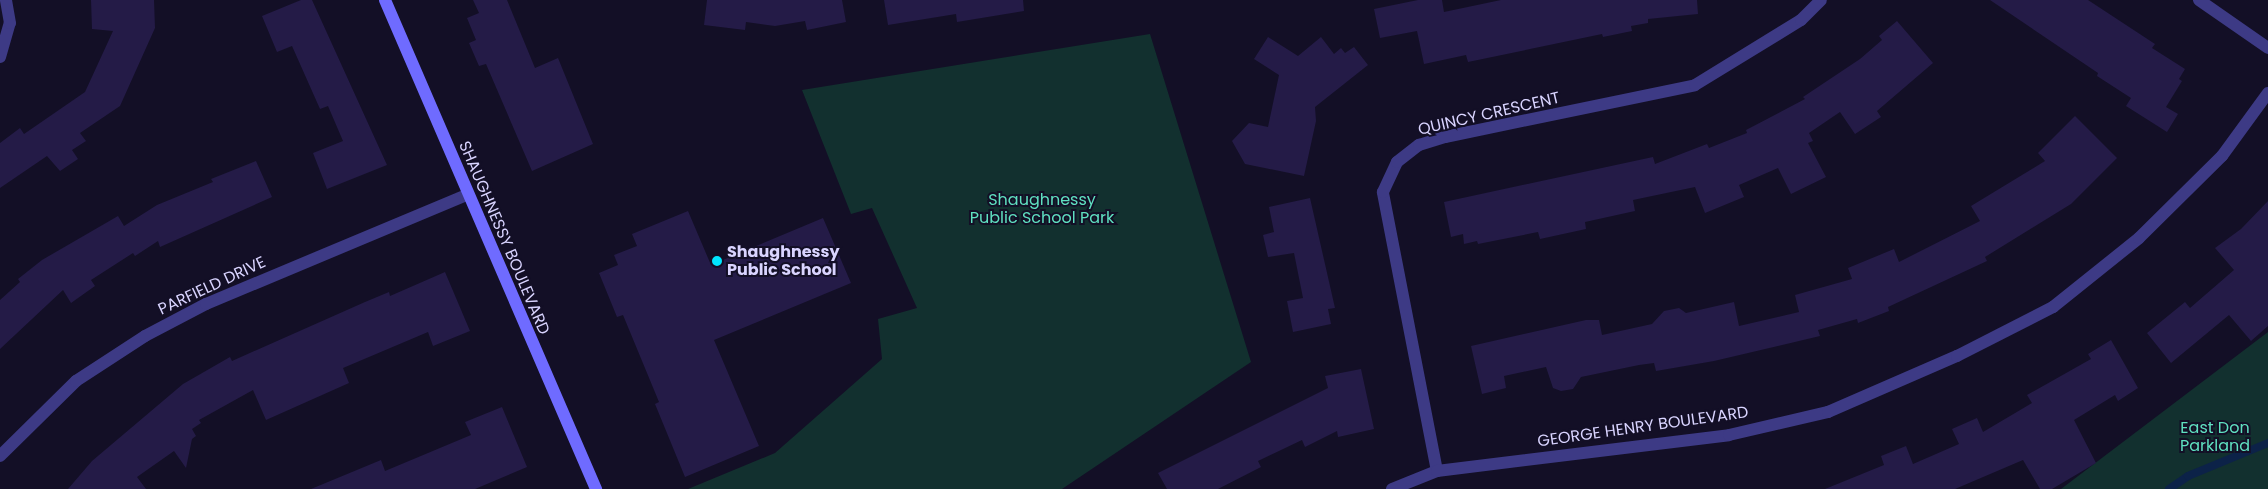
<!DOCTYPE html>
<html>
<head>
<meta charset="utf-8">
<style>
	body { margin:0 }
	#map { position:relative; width:2268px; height:489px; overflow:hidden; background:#130f26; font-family:Poppins,sans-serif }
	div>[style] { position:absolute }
	.green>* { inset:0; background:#12302f }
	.stream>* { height:8px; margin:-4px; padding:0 4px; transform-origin:4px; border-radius:4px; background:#0c2248 }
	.building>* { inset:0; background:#241b47 }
	.street>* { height:12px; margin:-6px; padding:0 6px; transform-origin:6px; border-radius:6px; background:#3d3a85 }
	.secondary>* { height:12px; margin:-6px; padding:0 6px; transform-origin:6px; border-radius:6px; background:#6f6bff }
	.dots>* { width:14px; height:14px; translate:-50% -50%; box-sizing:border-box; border:2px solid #130f26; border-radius:50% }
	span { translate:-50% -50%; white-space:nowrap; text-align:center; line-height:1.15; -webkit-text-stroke:4px #130f26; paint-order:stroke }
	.street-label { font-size:16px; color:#d9d4ff }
	.park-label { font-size:16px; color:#5fe0c0 }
	.poi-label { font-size:16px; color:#d9d4ff; font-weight:700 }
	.left { translate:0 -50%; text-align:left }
</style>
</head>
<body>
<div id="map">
	<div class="green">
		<i style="clip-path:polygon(1150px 34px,1251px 362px,1062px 489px,688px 489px,775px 453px,882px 359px,878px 319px,917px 308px,872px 208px,851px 214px,802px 90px)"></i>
		<i style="clip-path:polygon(2268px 332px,2268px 489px,2061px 489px)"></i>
	</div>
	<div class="stream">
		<i style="left:2169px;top:489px;width:23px;rotate:-34deg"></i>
		<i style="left:2188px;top:476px;width:87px;rotate:-22.4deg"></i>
	</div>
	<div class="building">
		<i style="clip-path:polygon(91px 0,154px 0,155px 28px,120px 106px,80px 133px,86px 141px,72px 150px,78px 159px,60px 171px,47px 156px,0 188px,0 143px,20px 128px,24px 134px,85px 92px,113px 31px,92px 29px)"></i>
		<i style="clip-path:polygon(301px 0,312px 0,387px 165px,327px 189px,313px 153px,343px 141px,328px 106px,320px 109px,292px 46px,277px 52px,262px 16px)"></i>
		<i style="clip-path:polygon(473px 0,507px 0,535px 68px,558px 58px,593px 144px,532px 171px,486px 64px,479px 66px,469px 43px,476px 40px,467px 18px,479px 13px)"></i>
		<i style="clip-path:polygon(707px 0,842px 0,846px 22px,807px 30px,805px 21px,775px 26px,746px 22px,745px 30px,704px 25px)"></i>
		<i style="clip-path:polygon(884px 0,1023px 0,1024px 11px,957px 22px,956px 14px,888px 25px)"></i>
		<i style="clip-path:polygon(1418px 0,1442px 0,1444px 12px,1501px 0,1697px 0,1698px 14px,1648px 19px,1648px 23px,1631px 26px,1632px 31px,1603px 37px,1602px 34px,1468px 62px,1466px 55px,1424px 64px,1417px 31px,1380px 38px,1374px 9px)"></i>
		<i style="clip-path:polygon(1990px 0,2088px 0,2155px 44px,2152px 48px,2185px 69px,2179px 79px,2182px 81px,2166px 107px,2178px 114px,2167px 132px,2126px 106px,2131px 98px,2097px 76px,2098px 73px)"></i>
		<i style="clip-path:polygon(1897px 21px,1933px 63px,1877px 111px,1881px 117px,1855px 134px,1840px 112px,1809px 133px,1813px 141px,1808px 143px,1826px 177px,1791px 194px,1778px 168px,1739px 185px,1744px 197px,1705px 213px,1695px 187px,1633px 200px,1635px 211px,1585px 222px,1586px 229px,1540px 239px,1538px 232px,1478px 244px,1477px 241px,1464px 244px,1463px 234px,1451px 237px,1444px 202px,1653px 157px,1655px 164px,1707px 144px,1709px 148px,1747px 133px,1746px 130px,1805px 99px,1803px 97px,1860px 59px,1882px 40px,1879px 36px)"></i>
		<i style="clip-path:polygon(1268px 37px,1298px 56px,1321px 37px,1334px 54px,1341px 48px,1345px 53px,1354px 47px,1368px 65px,1315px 107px,1316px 121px,1304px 176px,1245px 164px,1232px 141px,1249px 123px,1268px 127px,1279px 75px,1254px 59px)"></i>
		<i style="clip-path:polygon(2075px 116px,2117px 158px,2071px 204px,1985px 257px,1987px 261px,1888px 307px,1889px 311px,1858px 323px,1857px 319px,1818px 330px,1820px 336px,1714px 361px,1656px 371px,1654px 363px,1639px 365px,1581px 377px,1573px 389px,1561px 391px,1553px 388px,1546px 367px,1504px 376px,1506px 388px,1482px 394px,1471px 346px,1586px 320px,1599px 320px,1602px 335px,1652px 324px,1664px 311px,1679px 308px,1686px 313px,1734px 302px,1739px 326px,1799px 312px,1795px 295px,1852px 279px,1848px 268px,1894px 249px,1899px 262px,1980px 221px,1971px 206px,2045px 161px,2038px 153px)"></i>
		<i style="clip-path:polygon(256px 161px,272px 197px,160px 247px,158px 241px,135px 256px,133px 253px,91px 280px,95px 286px,71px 303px,63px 290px,0 349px,0 300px,20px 282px,18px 279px,42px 260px,118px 216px,124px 226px,157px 205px,213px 182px,211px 179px)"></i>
		<i style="clip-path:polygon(1310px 198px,1335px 308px,1328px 309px,1331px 324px,1293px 332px,1287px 301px,1303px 298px,1294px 253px,1268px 257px,1263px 235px,1274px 232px,1269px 207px)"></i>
		<i style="clip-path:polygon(2268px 201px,2268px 326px,2251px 341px,2229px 315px,2171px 363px,2147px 333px,2185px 302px,2190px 308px,2234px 270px,2215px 248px,2241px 229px)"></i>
		<i style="clip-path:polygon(688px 211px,711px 265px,823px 218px,851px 283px,714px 340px,759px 446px,685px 477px,655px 404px,659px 402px,623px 315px,617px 317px,599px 273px,618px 265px,614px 255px,637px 246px,632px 234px)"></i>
		<i style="clip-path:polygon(445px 272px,470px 331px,433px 346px,428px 332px,343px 368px,349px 383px,266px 420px,253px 390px,199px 420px,201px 423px,192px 429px,196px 436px,192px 439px,186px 468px,174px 451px,137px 477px,146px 489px,68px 489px,92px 461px,183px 384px,230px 357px,232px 361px,365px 302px,389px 292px,390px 296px)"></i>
		<i style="clip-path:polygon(2111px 340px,2138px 388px,2118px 401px,2115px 395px,2074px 420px,2096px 463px,2052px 489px,2040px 489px,2023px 460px,1955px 489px,1825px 489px,1884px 465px,1881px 456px,1906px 446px,1913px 464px,1959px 444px,1952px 429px,1977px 418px,1983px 432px,2032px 403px,2027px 395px,2091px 359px,2088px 354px)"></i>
		<i style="clip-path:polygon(1361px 369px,1374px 429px,1338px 437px,1337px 431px,1305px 447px,1302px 440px,1258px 461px,1261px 467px,1218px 489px,1167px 489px,1158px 473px,1328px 388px,1325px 376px)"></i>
		<i style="clip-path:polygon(502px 407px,527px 467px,475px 489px,311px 489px,381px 460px,385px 471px,471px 435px,465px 422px)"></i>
	</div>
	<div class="street">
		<i style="left:2199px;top:0;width:84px;rotate:34.8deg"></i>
		<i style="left:0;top:57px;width:35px;rotate:-74deg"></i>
		<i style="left:10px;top:23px;width:23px;rotate:-100deg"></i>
		<i style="left:0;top:456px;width:107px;rotate:-44.6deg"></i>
		<i style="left:76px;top:381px;width:82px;rotate:-33.1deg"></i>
		<i style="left:145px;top:336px;width:69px;rotate:-27.7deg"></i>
		<i style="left:206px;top:304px;width:283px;rotate:-22.7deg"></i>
		<i style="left:1437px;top:471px;width:284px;rotate:-101deg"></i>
		<i style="left:1383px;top:192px;width:33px;rotate:-65deg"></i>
		<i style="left:1397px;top:162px;width:28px;rotate:-38deg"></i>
		<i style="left:1419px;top:145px;width:27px;rotate:-17deg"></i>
		<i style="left:1445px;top:137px;width:255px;rotate:-11.7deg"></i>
		<i style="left:1695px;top:85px;width:124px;rotate:-31.5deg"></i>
		<i style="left:1801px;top:20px;width:28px;rotate:-45deg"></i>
		<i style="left:1392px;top:489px;width:48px;rotate:-21.8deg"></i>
		<i style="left:1437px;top:471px;width:294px;rotate:-7deg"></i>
		<i style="left:1729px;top:435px;width:102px;rotate:-13.1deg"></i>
		<i style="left:1828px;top:412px;width:141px;rotate:-23.5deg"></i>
		<i style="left:1957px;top:356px;width:108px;rotate:-27deg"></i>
		<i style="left:2053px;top:307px;width:110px;rotate:-38.7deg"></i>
		<i style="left:2139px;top:238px;width:117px;rotate:-44.7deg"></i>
		<i style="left:2222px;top:156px;width:78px;rotate:-53.9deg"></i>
	</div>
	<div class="secondary">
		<i style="left:385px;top:0;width:533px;rotate:66.66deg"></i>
	</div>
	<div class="dots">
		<i style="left:717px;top:261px;background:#00e5ff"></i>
	</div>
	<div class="street-label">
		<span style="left:1489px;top:114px;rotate:-13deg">QUINCY CRESCENT</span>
		<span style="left:504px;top:238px;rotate:67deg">SHAUGHNESSY BOULEVARD</span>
		<span style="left:212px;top:286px;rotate:-25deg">PARFIELD DRIVE</span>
		<span style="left:1643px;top:427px;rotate:-8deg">GEORGE HENRY BOULEVARD</span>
	</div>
	<div class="park-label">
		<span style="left:1042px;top:209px">Shaughnessy<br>Public School Park</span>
		<span style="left:2215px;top:437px">East Don<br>Parkland</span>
	</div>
	<div class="poi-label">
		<span class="left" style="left:727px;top:261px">Shaughnessy<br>Public School</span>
	</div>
</div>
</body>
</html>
